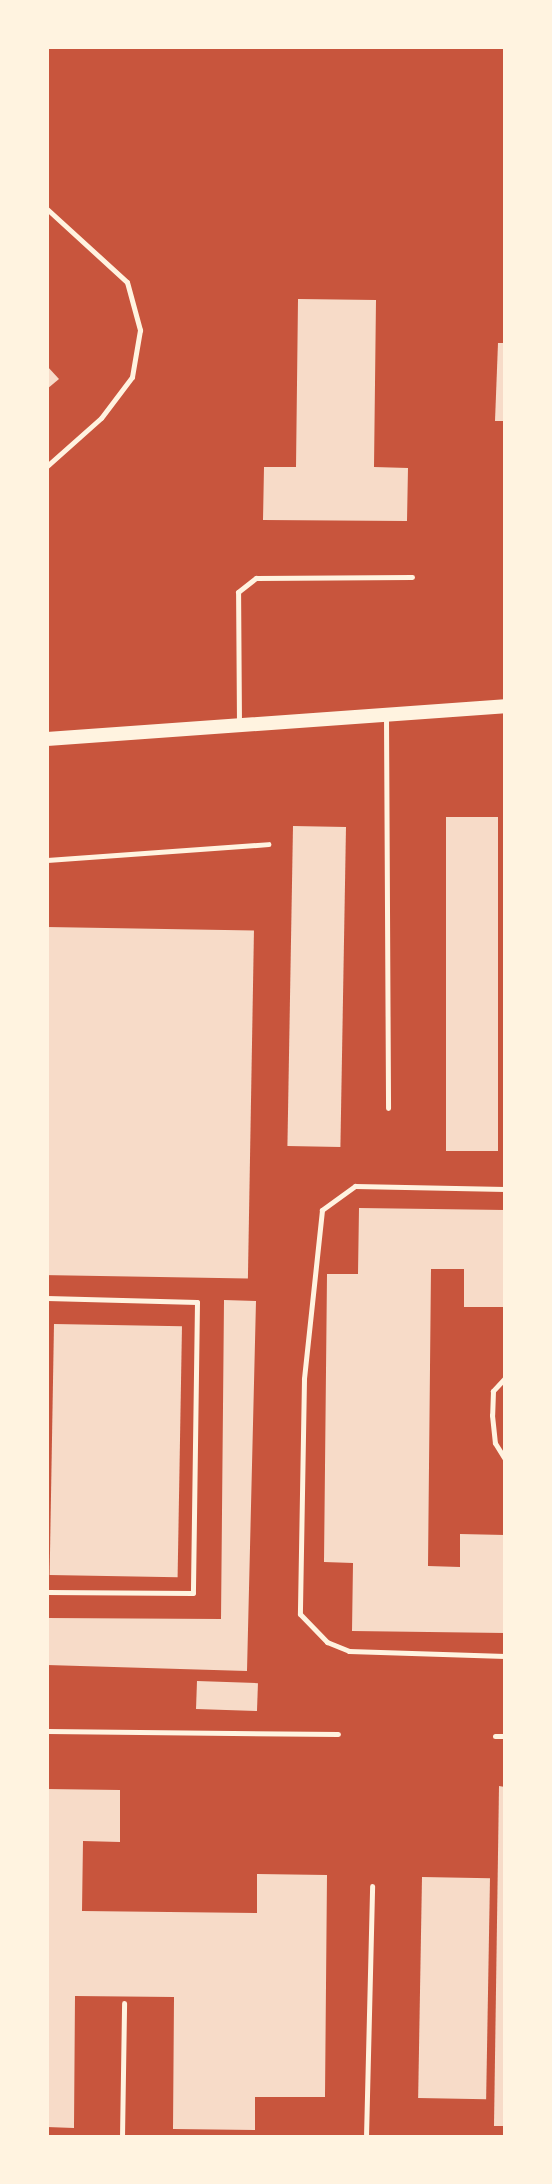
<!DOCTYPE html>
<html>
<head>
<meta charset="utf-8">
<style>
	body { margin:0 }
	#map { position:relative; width:552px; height:2184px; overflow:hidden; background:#c8553d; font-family:Inter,sans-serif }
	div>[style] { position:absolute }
	.building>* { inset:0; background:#f7dbc8; transform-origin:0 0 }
	.service>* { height:5px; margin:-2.5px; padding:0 2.5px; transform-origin:2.5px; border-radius:2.5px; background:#fff3e0 }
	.secondary>* { height:14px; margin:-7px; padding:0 7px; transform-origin:7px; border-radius:7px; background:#fff3e0 }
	span { translate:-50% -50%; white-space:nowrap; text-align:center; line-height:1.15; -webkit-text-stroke:5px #fff3e0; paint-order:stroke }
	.frame { position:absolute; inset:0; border:49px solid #fff3e0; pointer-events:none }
</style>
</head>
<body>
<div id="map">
	<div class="building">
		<i style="clip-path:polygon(298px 299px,376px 300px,374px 467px,408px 468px,407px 521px,263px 520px,264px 467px,296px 467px)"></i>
		<i style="clip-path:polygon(498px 343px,505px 343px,505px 421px,495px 421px)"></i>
		<i style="clip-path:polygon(47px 366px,59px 379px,47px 389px)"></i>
		<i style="left:446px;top:817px;width:52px;height:334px"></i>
		<i style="left:293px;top:826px;width:53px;height:320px;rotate:1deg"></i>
		<i style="left:47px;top:927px;width:207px;height:348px;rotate:1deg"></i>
		<i style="clip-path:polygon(359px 1208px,505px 1210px,505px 1307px,464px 1307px,464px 1269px,431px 1269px,428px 1566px,460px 1567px,460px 1534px,505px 1535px,505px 1633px,352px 1631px,353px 1563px,324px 1562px,327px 1274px,358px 1274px)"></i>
		<i style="clip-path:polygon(224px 1300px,256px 1301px,247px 1671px,47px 1665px,47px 1618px,221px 1619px)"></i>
		<i style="left:54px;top:1324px;width:128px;height:251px;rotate:1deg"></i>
		<i style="left:197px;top:1681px;width:61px;height:28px;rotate:2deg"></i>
		<i style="clip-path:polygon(499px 1786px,505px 1787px,505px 2126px,494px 2126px)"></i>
		<i style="clip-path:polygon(47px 1789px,120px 1790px,120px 1842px,83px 1841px,82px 1911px,257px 1913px,257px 1874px,327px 1875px,325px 2097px,255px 2097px,255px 2130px,173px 2129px,174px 1997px,75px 1996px,74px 2128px,47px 2127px)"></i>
		<i style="left:422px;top:1877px;width:68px;height:221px;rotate:1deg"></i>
	</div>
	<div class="service">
		<i style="left:47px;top:209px;width:108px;rotate:42.4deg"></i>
		<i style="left:127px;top:282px;width:50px;rotate:74.8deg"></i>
		<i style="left:140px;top:330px;width:48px;rotate:99.7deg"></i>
		<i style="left:132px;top:377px;width:51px;rotate:127.1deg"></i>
		<i style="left:101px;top:418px;width:72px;rotate:138.4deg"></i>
		<i style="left:386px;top:717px;width:391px;rotate:89.7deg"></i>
		<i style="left:239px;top:723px;width:131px;rotate:-90.4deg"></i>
		<i style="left:238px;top:592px;width:23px;rotate:-38deg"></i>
		<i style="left:256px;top:578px;width:156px;rotate:-0.4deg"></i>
		<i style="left:47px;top:860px;width:222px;rotate:-4.1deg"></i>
		<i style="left:505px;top:1189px;width:150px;rotate:-178.9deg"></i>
		<i style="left:355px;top:1186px;width:41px;rotate:144deg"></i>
		<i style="left:322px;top:1210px;width:170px;rotate:96.1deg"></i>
		<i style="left:304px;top:1379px;width:235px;rotate:91deg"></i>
		<i style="left:300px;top:1614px;width:39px;rotate:46deg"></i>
		<i style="left:327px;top:1642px;width:24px;rotate:22deg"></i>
		<i style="left:349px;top:1651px;width:156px;rotate:1.8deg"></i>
		<i style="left:47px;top:1298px;width:150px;rotate:1.5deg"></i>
		<i style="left:197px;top:1302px;width:291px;rotate:90.8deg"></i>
		<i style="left:193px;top:1593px;width:146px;rotate:-179.6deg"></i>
		<i style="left:505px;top:1378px;width:18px;rotate:133deg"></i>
		<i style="left:493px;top:1391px;width:24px;rotate:92deg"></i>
		<i style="left:492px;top:1415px;width:28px;rotate:84deg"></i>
		<i style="left:495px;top:1443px;width:19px;rotate:58deg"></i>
		<i style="left:47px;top:1731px;width:291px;rotate:0.6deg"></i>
		<i style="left:495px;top:1736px;width:10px"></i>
		<i style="left:122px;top:2137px;width:134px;rotate:-89.1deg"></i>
		<i style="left:366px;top:2137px;width:251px;rotate:-88.6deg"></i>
	</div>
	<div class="secondary">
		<i style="left:47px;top:739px;width:459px;rotate:-4.1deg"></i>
	</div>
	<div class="frame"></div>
</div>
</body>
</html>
